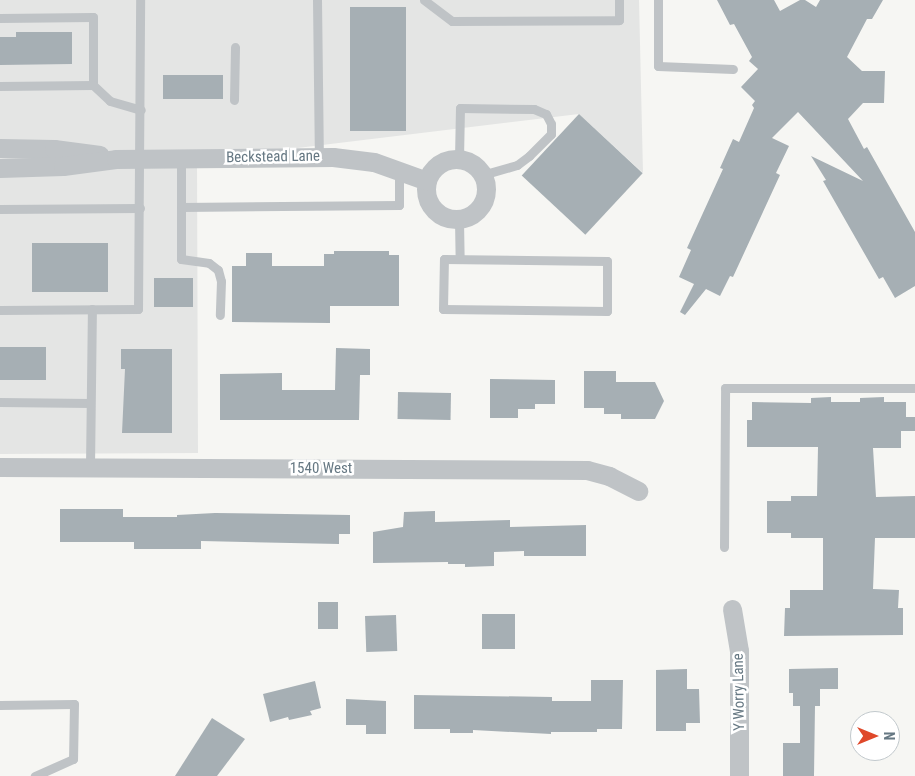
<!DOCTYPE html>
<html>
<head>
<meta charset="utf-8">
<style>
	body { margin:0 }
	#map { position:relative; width:915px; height:776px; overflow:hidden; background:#f6f6f3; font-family:"Roboto Condensed",sans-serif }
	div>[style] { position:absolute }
	.built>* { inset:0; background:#e4e5e4 }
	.building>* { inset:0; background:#a6afb4; transform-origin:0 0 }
	.lane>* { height:9px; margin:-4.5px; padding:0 4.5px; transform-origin:4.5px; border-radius:4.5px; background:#bfc3c6 }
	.street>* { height:19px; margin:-9.5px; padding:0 9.5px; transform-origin:9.5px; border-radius:9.5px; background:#bfc3c6 }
	.street>.ring { margin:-9.5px; padding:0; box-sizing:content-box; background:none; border:19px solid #bfc3c6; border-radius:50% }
	span { translate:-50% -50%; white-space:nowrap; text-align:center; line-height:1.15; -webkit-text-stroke:5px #fff; paint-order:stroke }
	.street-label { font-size:15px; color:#667883 }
	.north { position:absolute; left:850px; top:711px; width:50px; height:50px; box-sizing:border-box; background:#fff; border:1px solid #c2c9cd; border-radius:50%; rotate:90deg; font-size:14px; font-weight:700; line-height:20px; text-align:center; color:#667883 }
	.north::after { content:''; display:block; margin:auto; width:18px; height:22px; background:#df482a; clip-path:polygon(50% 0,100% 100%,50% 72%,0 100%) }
</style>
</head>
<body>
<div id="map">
	<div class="built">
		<i style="clip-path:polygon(0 0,639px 0,643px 173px,579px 114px,197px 160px,198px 453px,0 454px)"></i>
	</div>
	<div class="building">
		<i style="clip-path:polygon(717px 0,774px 0,780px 11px,800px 0,805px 0,816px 7px,820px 0,883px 0,872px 19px,867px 19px,847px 57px,862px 71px,885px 71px,884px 103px,863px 103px,848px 119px,864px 149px,867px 147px,915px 232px,915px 286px,895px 298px,883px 277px,879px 279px,823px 181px,826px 180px,811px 156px,863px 181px,798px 112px,772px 138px,789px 146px,776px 173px,780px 175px,733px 277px,730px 276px,720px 296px,706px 289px,685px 315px,680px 312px,694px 284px,679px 277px,691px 250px,687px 248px,723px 169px,720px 168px,733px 139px,739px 142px,754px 108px,752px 105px,755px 101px,741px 87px,758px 69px,749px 61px,752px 57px,734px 24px,730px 25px)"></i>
		<i style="left:350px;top:7px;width:56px;height:124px"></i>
		<i style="clip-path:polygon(16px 32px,72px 32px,72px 64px,0 65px,0 37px,16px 37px)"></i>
		<i style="left:163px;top:75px;width:60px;height:24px"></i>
		<i style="left:579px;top:114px;width:87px;height:84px;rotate:43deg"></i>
		<i style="left:32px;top:243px;width:76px;height:49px"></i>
		<i style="clip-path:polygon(334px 251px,389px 251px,389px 255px,399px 255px,399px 306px,330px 306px,330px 323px,232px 322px,232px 266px,246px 266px,246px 253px,272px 253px,272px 266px,324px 266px,324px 254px,334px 254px)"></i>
		<i style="left:154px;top:278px;width:39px;height:29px"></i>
		<i style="left:0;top:347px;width:46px;height:33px"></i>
		<i style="clip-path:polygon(336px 348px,370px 349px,370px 375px,360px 375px,359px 420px,220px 420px,220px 374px,282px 373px,282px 390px,335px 390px)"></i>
		<i style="clip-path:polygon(121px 349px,172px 349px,172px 433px,122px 433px,125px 369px,121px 369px)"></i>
		<i style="clip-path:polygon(584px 371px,616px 371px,616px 382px,655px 382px,664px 401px,655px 419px,621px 419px,621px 414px,604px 414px,604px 408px,584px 408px)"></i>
		<i style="clip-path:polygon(490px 379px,555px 380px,555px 404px,535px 404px,535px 409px,518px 409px,518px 418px,490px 418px)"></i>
		<i style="left:398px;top:392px;width:53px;height:27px;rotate:1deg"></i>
		<i style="clip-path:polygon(831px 397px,831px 402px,860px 402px,860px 398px,884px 397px,884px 402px,906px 402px,906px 417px,915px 417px,915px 431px,901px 431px,901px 448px,873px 448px,876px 497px,915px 496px,915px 538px,875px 538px,873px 589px,899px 590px,898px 608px,903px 608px,903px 635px,784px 636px,785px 608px,790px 608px,790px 590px,823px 590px,823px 538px,791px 538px,791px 533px,767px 533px,767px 501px,791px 501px,791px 496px,817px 496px,818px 447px,747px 447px,747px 420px,752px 420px,752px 402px,811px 403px,811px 398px)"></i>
		<i style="clip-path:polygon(60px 509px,123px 509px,123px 517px,177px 517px,177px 515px,215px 513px,350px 515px,350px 534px,339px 534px,339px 544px,201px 541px,201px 549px,134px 549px,134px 542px,60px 542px)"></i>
		<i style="clip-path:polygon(435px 511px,435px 522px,510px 520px,510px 527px,586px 525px,586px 556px,524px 556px,524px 551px,494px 552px,494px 566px,465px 567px,465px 564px,448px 564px,448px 562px,373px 563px,373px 532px,403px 527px,404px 512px)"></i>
		<i style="left:318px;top:602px;width:20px;height:27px"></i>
		<i style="left:515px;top:614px;width:35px;height:33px;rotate:90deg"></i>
		<i style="left:396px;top:615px;width:36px;height:31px;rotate:88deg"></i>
		<i style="clip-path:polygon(838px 668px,838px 689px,820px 689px,820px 706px,815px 706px,814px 776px,783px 776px,783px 743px,800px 743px,800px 706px,793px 706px,793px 693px,789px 693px,789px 669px)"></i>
		<i style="clip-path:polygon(687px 669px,687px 689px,699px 689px,700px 723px,686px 723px,686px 731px,656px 731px,656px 670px)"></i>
		<i style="clip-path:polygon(591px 680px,623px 680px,622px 729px,597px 729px,597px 732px,551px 732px,551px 734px,473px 730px,473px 733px,450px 733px,450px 729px,414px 729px,414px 695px,552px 697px,552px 701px,591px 701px)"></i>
		<i style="clip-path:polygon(315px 681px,321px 708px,310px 711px,312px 715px,289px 720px,288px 717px,270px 722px,263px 694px)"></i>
		<i style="clip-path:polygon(346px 699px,386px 701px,386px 734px,366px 734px,366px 725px,346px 725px)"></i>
		<i style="clip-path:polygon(212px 718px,245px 739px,217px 776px,175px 776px)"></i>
	</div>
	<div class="lane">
		<i style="left:317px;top:0;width:157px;rotate:89.3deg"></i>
		<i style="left:424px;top:0;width:35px;rotate:37deg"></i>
		<i style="left:452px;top:21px;width:167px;rotate:-0.3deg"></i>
		<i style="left:619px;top:20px;width:20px;rotate:-90deg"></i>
		<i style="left:658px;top:0;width:66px;rotate:90deg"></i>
		<i style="left:658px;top:66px;width:75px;rotate:2.3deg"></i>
		<i style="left:0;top:18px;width:93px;rotate:-0.6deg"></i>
		<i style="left:93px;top:17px;width:68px;rotate:90deg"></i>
		<i style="left:0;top:86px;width:93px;rotate:-0.6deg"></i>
		<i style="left:93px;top:85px;width:23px;rotate:43deg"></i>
		<i style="left:110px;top:101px;width:32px;rotate:16deg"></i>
		<i style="left:234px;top:100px;width:53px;rotate:-88.9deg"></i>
		<i style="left:181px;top:158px;width:101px;rotate:90deg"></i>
		<i style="left:181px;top:259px;width:28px;rotate:8deg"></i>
		<i style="left:209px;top:263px;width:11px;rotate:38deg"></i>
		<i style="left:218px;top:270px;width:11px;rotate:75deg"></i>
		<i style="left:221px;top:281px;width:34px;rotate:92deg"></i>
		<i style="left:459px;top:159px;width:51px;rotate:-88.9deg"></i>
		<i style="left:460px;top:108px;width:74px;rotate:0.8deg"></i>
		<i style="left:534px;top:109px;width:13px;rotate:23deg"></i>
		<i style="left:546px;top:114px;width:11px;rotate:63deg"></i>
		<i style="left:551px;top:124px;width:10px;rotate:90deg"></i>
		<i style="left:551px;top:134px;width:31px;rotate:135deg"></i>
		<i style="left:529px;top:156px;width:15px;rotate:143deg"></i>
		<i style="left:517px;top:165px;width:35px;rotate:164deg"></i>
		<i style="left:181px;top:207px;width:218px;rotate:-0.5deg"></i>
		<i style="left:399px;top:205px;width:34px;rotate:-90deg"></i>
		<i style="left:0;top:209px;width:140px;rotate:-0.4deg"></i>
		<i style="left:459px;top:220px;width:39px;rotate:89deg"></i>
		<i style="left:444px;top:259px;width:163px;rotate:0.7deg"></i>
		<i style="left:607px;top:261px;width:50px;rotate:90deg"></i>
		<i style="left:607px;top:311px;width:164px;rotate:-179.3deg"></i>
		<i style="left:443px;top:309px;width:50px;rotate:-88.9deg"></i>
		<i style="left:0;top:310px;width:138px;rotate:-0.4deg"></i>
		<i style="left:138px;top:309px;width:309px;rotate:-89.6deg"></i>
		<i style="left:0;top:402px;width:90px;rotate:0.6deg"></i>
		<i style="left:90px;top:467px;width:158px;rotate:-89.3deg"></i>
		<i style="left:724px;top:547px;width:159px;rotate:-89.6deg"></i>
		<i style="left:725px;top:388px;width:190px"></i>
		<i style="left:0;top:705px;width:74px;rotate:-0.8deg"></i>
		<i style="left:74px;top:704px;width:55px;rotate:91deg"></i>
		<i style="left:73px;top:759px;width:42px;rotate:155.9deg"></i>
	</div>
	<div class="street">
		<i style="left:0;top:148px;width:54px;rotate:1.1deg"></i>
		<i style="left:54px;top:149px;width:46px;rotate:7.4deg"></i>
		<i class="ring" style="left:426px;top:159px;width:41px;height:41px"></i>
		<i style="left:0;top:168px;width:63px;rotate:-1.8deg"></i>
		<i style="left:63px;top:166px;width:53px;rotate:-7.5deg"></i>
		<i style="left:116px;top:159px;width:217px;rotate:-0.5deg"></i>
		<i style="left:333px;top:157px;width:41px;rotate:7deg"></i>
		<i style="left:374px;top:162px;width:56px;rotate:19.7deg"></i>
		<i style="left:0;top:467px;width:587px;rotate:0.29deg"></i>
		<i style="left:587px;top:470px;width:23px;rotate:15deg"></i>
		<i style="left:609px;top:476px;width:33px;rotate:27deg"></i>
		<i style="left:732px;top:609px;width:43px;rotate:80.5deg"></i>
		<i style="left:739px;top:651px;width:125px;rotate:90deg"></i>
	</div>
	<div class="street-label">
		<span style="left:273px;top:157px;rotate:-1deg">Beckstead Lane</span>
		<span style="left:321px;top:469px">1540 West</span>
		<span style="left:739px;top:692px;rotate:-91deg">Y Worry Lane</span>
	</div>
	<div class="north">N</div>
</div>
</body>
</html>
